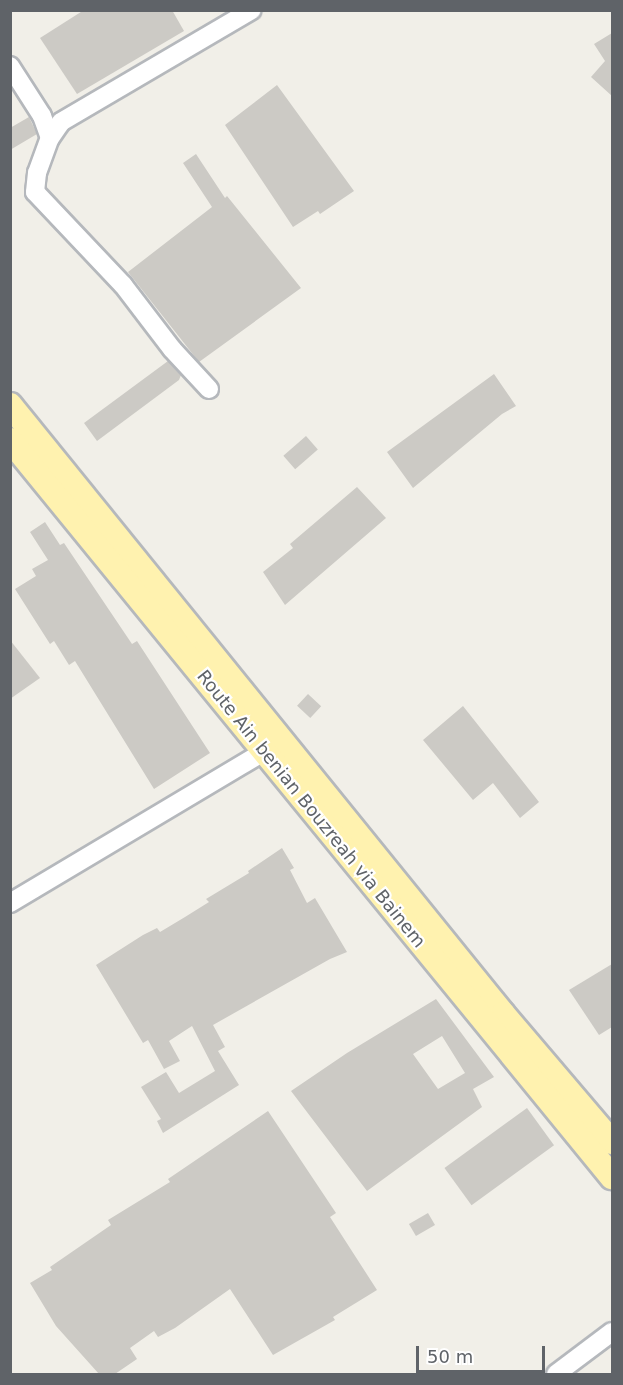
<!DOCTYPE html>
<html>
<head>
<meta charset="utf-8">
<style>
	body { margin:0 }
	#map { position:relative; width:623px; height:1385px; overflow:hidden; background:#f1efe8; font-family:"DejaVu Sans",sans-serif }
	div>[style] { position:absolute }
	.building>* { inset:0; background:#cccac5; transform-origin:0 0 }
	.roads { filter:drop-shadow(2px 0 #b5b8bc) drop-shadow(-2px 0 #b5b8bc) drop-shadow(0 2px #b5b8bc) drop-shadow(0 -2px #b5b8bc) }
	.minor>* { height:18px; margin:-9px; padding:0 9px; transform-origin:9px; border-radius:9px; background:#fff }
	.major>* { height:24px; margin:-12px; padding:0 12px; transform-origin:12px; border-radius:12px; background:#fff2af }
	span { translate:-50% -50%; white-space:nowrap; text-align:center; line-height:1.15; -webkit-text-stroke:4.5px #fff; paint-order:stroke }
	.street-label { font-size:18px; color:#5f6368 }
	.frame { position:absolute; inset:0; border:12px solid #5f6368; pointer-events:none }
	.scale { position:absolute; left:416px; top:1346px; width:129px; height:27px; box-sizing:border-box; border:3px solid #5f6368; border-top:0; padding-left:8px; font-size:18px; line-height:21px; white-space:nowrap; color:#5f6368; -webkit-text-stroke:4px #fff; paint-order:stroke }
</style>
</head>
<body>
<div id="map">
	<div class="building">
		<i style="clip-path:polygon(84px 10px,172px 10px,184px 31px,77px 94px,40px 38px)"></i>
		<i style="clip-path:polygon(612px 33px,612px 96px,591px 77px,605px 61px,594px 44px)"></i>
		<i style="clip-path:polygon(277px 85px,354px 191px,320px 214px,318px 211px,293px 227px,225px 125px)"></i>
		<i style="clip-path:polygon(29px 117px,37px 134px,10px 150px,10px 128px)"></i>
		<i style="clip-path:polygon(196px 154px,225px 198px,227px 196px,301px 288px,199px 362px,128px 272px,212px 207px,183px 163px)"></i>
		<i style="clip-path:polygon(168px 361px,181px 375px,179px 380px,97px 441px,84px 423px)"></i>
		<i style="clip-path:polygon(494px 374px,516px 406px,502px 414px,413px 488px,387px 452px)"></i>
		<i style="left:306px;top:436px;width:18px;height:30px;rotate:49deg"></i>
		<i style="clip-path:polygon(357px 487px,386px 518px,285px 605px,263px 572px,293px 548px,290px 544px)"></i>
		<i style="clip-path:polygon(45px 522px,60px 545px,64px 543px,132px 644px,137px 641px,210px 753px,154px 789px,75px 661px,69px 665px,54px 641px,50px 644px,15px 589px,36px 576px,32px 569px,48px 560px,30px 532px)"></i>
		<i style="clip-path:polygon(10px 640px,40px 678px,10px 699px)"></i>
		<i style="left:308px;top:694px;width:18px;height:16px;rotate:43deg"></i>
		<i style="clip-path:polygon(463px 706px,539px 802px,520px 818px,493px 783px,473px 800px,423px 740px)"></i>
		<i style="clip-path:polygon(282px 848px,294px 868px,290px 870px,307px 903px,315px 898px,347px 952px,330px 959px,213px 1025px,225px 1047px,218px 1051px,239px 1085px,163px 1133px,157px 1121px,161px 1119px,141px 1087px,166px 1072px,179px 1093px,215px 1071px,192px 1026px,169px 1041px,180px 1061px,164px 1069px,148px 1040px,143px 1043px,96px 965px,143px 935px,157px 928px,160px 932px,185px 917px,209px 902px,206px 899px,249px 873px,248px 871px)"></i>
		<i style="clip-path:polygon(612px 964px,612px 1027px,599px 1035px,569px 990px)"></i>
		<i style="clip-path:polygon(evenodd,436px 999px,494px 1077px,473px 1089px,482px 1107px,367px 1191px,291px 1091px,347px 1053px,436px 999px,442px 1036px,465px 1073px,438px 1089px,413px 1054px,442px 1036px)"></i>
		<i style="left:527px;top:1108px;width:46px;height:102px;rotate:54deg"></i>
		<i style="clip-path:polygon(268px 1111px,336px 1213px,330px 1217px,377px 1290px,333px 1317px,335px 1320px,273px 1355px,230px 1289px,175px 1328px,158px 1337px,154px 1331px,130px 1348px,137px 1359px,115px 1374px,99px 1374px,56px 1326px,30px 1283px,52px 1270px,50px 1267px,111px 1225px,108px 1220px,170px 1182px,168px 1179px)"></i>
		<i style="left:428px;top:1213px;width:14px;height:22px;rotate:60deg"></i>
	</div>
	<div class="roads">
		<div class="minor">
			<i style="left:10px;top:66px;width:59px;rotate:57.4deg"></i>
			<i style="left:42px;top:116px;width:23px;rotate:70deg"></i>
			<i style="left:209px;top:389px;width:54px;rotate:-132.8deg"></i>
			<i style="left:172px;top:349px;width:81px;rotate:-127.4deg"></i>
			<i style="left:123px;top:285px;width:128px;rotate:-133.4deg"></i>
			<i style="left:35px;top:192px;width:19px;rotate:-84deg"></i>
			<i style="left:37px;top:173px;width:37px;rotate:-70deg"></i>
			<i style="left:50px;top:138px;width:19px;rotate:-55deg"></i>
			<i style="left:61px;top:122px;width:221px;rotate:-30.4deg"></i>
			<i style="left:10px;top:903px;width:295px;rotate:-30.8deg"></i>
			<i style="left:556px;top:1374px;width:70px;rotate:-36.9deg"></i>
		</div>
		<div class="major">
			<i style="left:10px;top:405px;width:784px;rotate:51.01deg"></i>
			<i style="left:503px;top:1014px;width:168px;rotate:49.6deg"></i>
			<i style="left:10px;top:440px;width:952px;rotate:50.76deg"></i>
		</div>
	</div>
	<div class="street-label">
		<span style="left:311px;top:809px;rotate:51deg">Route Ain benian Bouzreah via Bainem</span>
	</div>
	<div class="frame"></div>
	<div class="scale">50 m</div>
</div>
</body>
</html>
